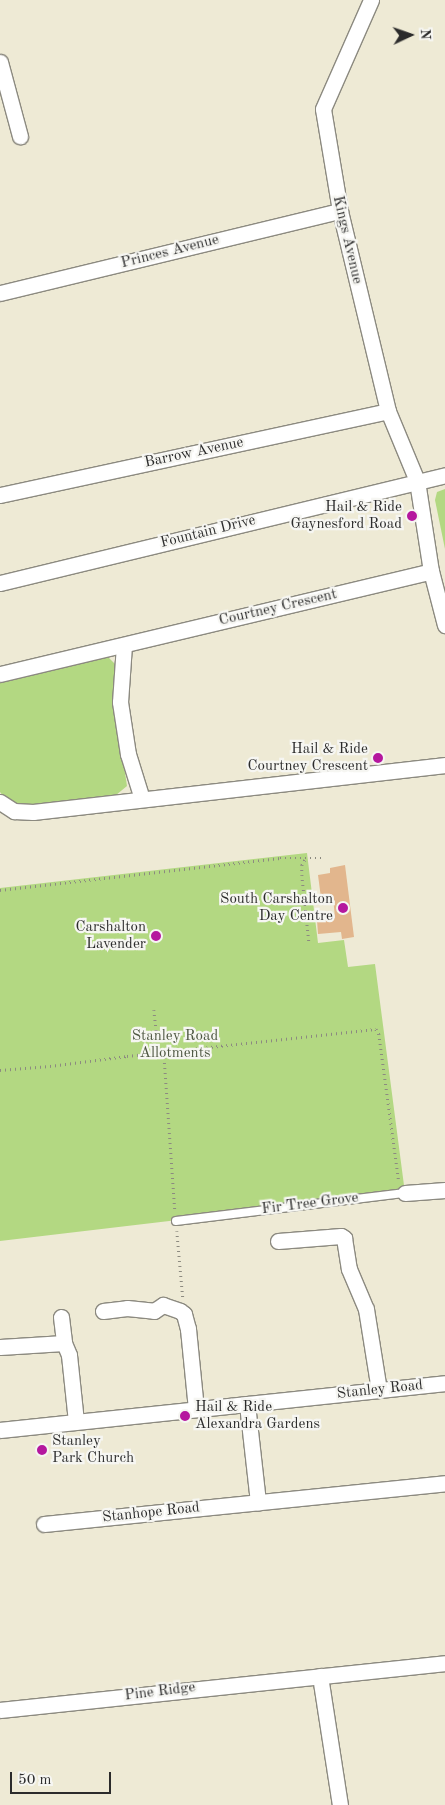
<!DOCTYPE html>
<html>
<head>
<meta charset="utf-8">
<style>
	body { margin:0 }
	#map { position:relative; width:445px; height:1805px; overflow:hidden; background:#eeead5; font-family:"Old Standard TT",serif }
	div>[style] { position:absolute }
	.green>* { inset:0; background:#b3d882 }
	.building>* { inset:0; background:#e2b68d }
	.path>* { height:2.5px; margin-top:-1.25px; transform-origin:0; background:repeating-linear-gradient(90deg,#8c8a80 0 1px,transparent 0 5px) }
	.roads { filter:drop-shadow(1px 0 #8c8a80) drop-shadow(-1px 0 #8c8a80) drop-shadow(0 1px #8c8a80) drop-shadow(0 -1px #8c8a80) }
	.lane>* { height:8px; margin:-4px; padding:0 4px; transform-origin:4px; border-radius:4px; background:#fff }
	.street>* { height:15px; margin:-7.5px; padding:0 7.5px; transform-origin:7.5px; border-radius:7.5px; background:#fff }
	.dots>* { width:14px; height:14px; translate:-50% -50%; box-sizing:border-box; border:2px solid #f6f6f2; border-radius:50% }
	span { translate:-50% -50%; white-space:nowrap; text-align:center; line-height:1.15; -webkit-text-stroke:4.5px #f6f6f2; paint-order:stroke }
	.street-label { font-size:15px; color:#2b2b2b }
	.poi-label { font-size:15px; color:#2b2b2b }
	.right { translate:-100% -50%; text-align:right }
	.left { translate:0 -50%; text-align:left }
	.park-label { font-size:15px; color:#4d5641 }
	.north { position:absolute; left:385px; top:10px; width:50px; height:50px; -webkit-text-stroke:4px #f6f6f2; paint-order:stroke; rotate:87deg; font-size:14px; font-weight:700; line-height:20px; text-align:center; color:#2b2b2b }
	.north::after { content:''; display:block; margin:auto; width:18px; height:22px; background:#2b2b2b; clip-path:polygon(50% 0,100% 100%,50% 72%,0 100%) }
	.scale { position:absolute; left:10px; top:1772px; width:101px; height:22px; box-sizing:border-box; border:2px solid #2b2b2b; border-top:0; padding-left:6px; font-size:15px; line-height:18px; white-space:nowrap; color:#2b2b2b; -webkit-text-stroke:4px #f6f6f2; paint-order:stroke }
</style>
</head>
<body>
<div id="map">
	<div class="green">
		<i style="clip-path:polygon(445px 489px,445px 549px,435px 500px,437px 492px)"></i>
		<i style="clip-path:polygon(107px 656px,115px 664px,113px 693px,127px 786px,116px 795px,41px 805px,18px 806px,3px 796px,0 792px,0 682px)"></i>
		<i style="clip-path:polygon(307px 853px,318px 943px,344px 940px,348px 967px,375px 964px,405px 1193px,0 1241px,0 888px)"></i>
	</div>
	<div class="building">
		<i style="clip-path:polygon(345px 865px,354px 937px,342px 939px,341px 932px,318px 934px,317px 920px,335px 918px,333px 896px,321px 898px,318px 875px,330px 873px,330px 868px)"></i>
	</div>
	<div class="path">
		<i style="left:305px;top:860px;width:6px;rotate:121deg"></i>
		<i style="left:302px;top:865px;width:10px;rotate:90deg"></i>
		<i style="left:302px;top:875px;width:67px;rotate:84deg"></i>
		<i style="left:0;top:890px;width:282px;rotate:-6.5deg"></i>
		<i style="left:280px;top:858px;width:44px"></i>
		<i style="left:154px;top:1010px;width:43px;rotate:83.4deg"></i>
		<i style="left:164px;top:1053px;width:158px;rotate:86deg"></i>
		<i style="left:0;top:1070px;width:50px;rotate:-4.6deg"></i>
		<i style="left:50px;top:1066px;width:78px;rotate:-7.4deg"></i>
		<i style="left:127px;top:1056px;width:250px;rotate:-6.2deg"></i>
		<i style="left:376px;top:1029px;width:6px;rotate:59deg"></i>
		<i style="left:379px;top:1034px;width:149px;rotate:82.3deg"></i>
		<i style="left:177px;top:1231px;width:67px;rotate:84.9deg"></i>
	</div>
	<div class="roads">
		<div class="lane">
			<i style="left:176px;top:1221px;width:231px;rotate:-7deg"></i>
		</div>
		<div class="street">
			<i style="left:371px;top:0;width:119px;rotate:113.8deg"></i>
			<i style="left:323px;top:109px;width:103px;rotate:80.5deg"></i>
			<i style="left:340px;top:211px;width:206px;rotate:76.5deg"></i>
			<i style="left:388px;top:411px;width:76px;rotate:67.5deg"></i>
			<i style="left:417px;top:481px;width:91px;rotate:81.2deg"></i>
			<i style="left:431px;top:571px;width:56px;rotate:75.5deg"></i>
			<i style="left:0;top:62px;width:77px;rotate:74.9deg"></i>
			<i style="left:0;top:293px;width:350px;rotate:-13.6deg"></i>
			<i style="left:0;top:495px;width:397px;rotate:-12.2deg"></i>
			<i style="left:0;top:583px;width:458px;rotate:-13.6deg"></i>
			<i style="left:124px;top:645px;width:57px;rotate:94deg"></i>
			<i style="left:120px;top:702px;width:53px;rotate:81.3deg"></i>
			<i style="left:128px;top:754px;width:47px;rotate:72.7deg"></i>
			<i style="left:0;top:674px;width:443px;rotate:-13.4deg"></i>
			<i style="left:0;top:802px;width:17px;rotate:33deg"></i>
			<i style="left:14px;top:811px;width:19px;rotate:3deg"></i>
			<i style="left:33px;top:812px;width:415px;rotate:-6.5deg"></i>
			<i style="left:405px;top:1193px;width:40px;rotate:-4.3deg"></i>
			<i style="left:278px;top:1241px;width:63px;rotate:-4.5deg"></i>
			<i style="left:341px;top:1236px;width:4px;rotate:34deg"></i>
			<i style="left:344px;top:1238px;width:31px;rotate:81deg"></i>
			<i style="left:349px;top:1269px;width:43px;rotate:67deg"></i>
			<i style="left:366px;top:1309px;width:82px;rotate:80.9deg"></i>
			<i style="left:103px;top:1311px;width:24px;rotate:-7deg"></i>
			<i style="left:127px;top:1308px;width:27px;rotate:6deg"></i>
			<i style="left:154px;top:1311px;width:11px;rotate:-34deg"></i>
			<i style="left:163px;top:1305px;width:18px;rotate:19deg"></i>
			<i style="left:180px;top:1311px;width:5px;rotate:37deg"></i>
			<i style="left:184px;top:1314px;width:16px;rotate:75deg"></i>
			<i style="left:188px;top:1329px;width:80px;rotate:84.3deg"></i>
			<i style="left:61px;top:1317px;width:26px;rotate:83deg"></i>
			<i style="left:64px;top:1343px;width:13px;rotate:67deg"></i>
			<i style="left:69px;top:1355px;width:67px;rotate:84deg"></i>
			<i style="left:0;top:1347px;width:64px;rotate:-3.6deg"></i>
			<i style="left:247px;top:1404px;width:99px;rotate:83.6deg"></i>
			<i style="left:0;top:1430px;width:447px;rotate:-6deg"></i>
			<i style="left:44px;top:1524px;width:403px;rotate:-5.8deg"></i>
			<i style="left:320px;top:1676px;width:131px;rotate:81.2deg"></i>
			<i style="left:0;top:1710px;width:447px;rotate:-6deg"></i>
		</div>
	</div>
	<div class="dots">
		<i style="left:412px;top:516px;background:#b5179e"></i>
		<i style="left:378px;top:758px;background:#b5179e"></i>
		<i style="left:343px;top:908px;background:#b5179e"></i>
		<i style="left:156px;top:936px;background:#b5179e"></i>
		<i style="left:185px;top:1416px;background:#b5179e"></i>
		<i style="left:42px;top:1450px;background:#b5179e"></i>
	</div>
	<div class="street-label">
		<span style="left:347px;top:240px;rotate:77deg">Kings Avenue</span>
		<span style="left:170px;top:252px;rotate:-14deg">Princes Avenue</span>
		<span style="left:194px;top:453px;rotate:-12deg">Barrow Avenue</span>
		<span style="left:208px;top:532px;rotate:-14deg">Fountain Drive</span>
		<span style="left:278px;top:608px;rotate:-13deg">Courtney Crescent</span>
		<span style="left:310px;top:1204px;rotate:-7deg">Fir Tree Grove</span>
		<span style="left:380px;top:1390px;rotate:-6deg">Stanley Road</span>
		<span style="left:151px;top:1513px;rotate:-6deg">Stanhope Road</span>
		<span style="left:160px;top:1692px;rotate:-7deg">Pine Ridge</span>
	</div>
	<div class="poi-label">
		<span class="right" style="left:402px;top:516px">Hail &amp; Ride<br>Gaynesford Road</span>
		<span class="right" style="left:368px;top:758px">Hail &amp; Ride<br>Courtney Crescent</span>
		<span class="right" style="left:333px;top:908px">South Carshalton<br>Day Centre</span>
		<span class="right" style="left:146px;top:936px">Carshalton<br>Lavender</span>
		<span class="left" style="left:195px;top:1416px">Hail &amp; Ride<br>Alexandra Gardens</span>
		<span class="left" style="left:52px;top:1450px">Stanley<br>Park Church</span>
	</div>
	<div class="park-label">
		<span style="left:175px;top:1045px">Stanley Road<br>Allotments</span>
	</div>
	<div class="north">N</div>
	<div class="scale">50 m</div>
</div>
</body>
</html>
